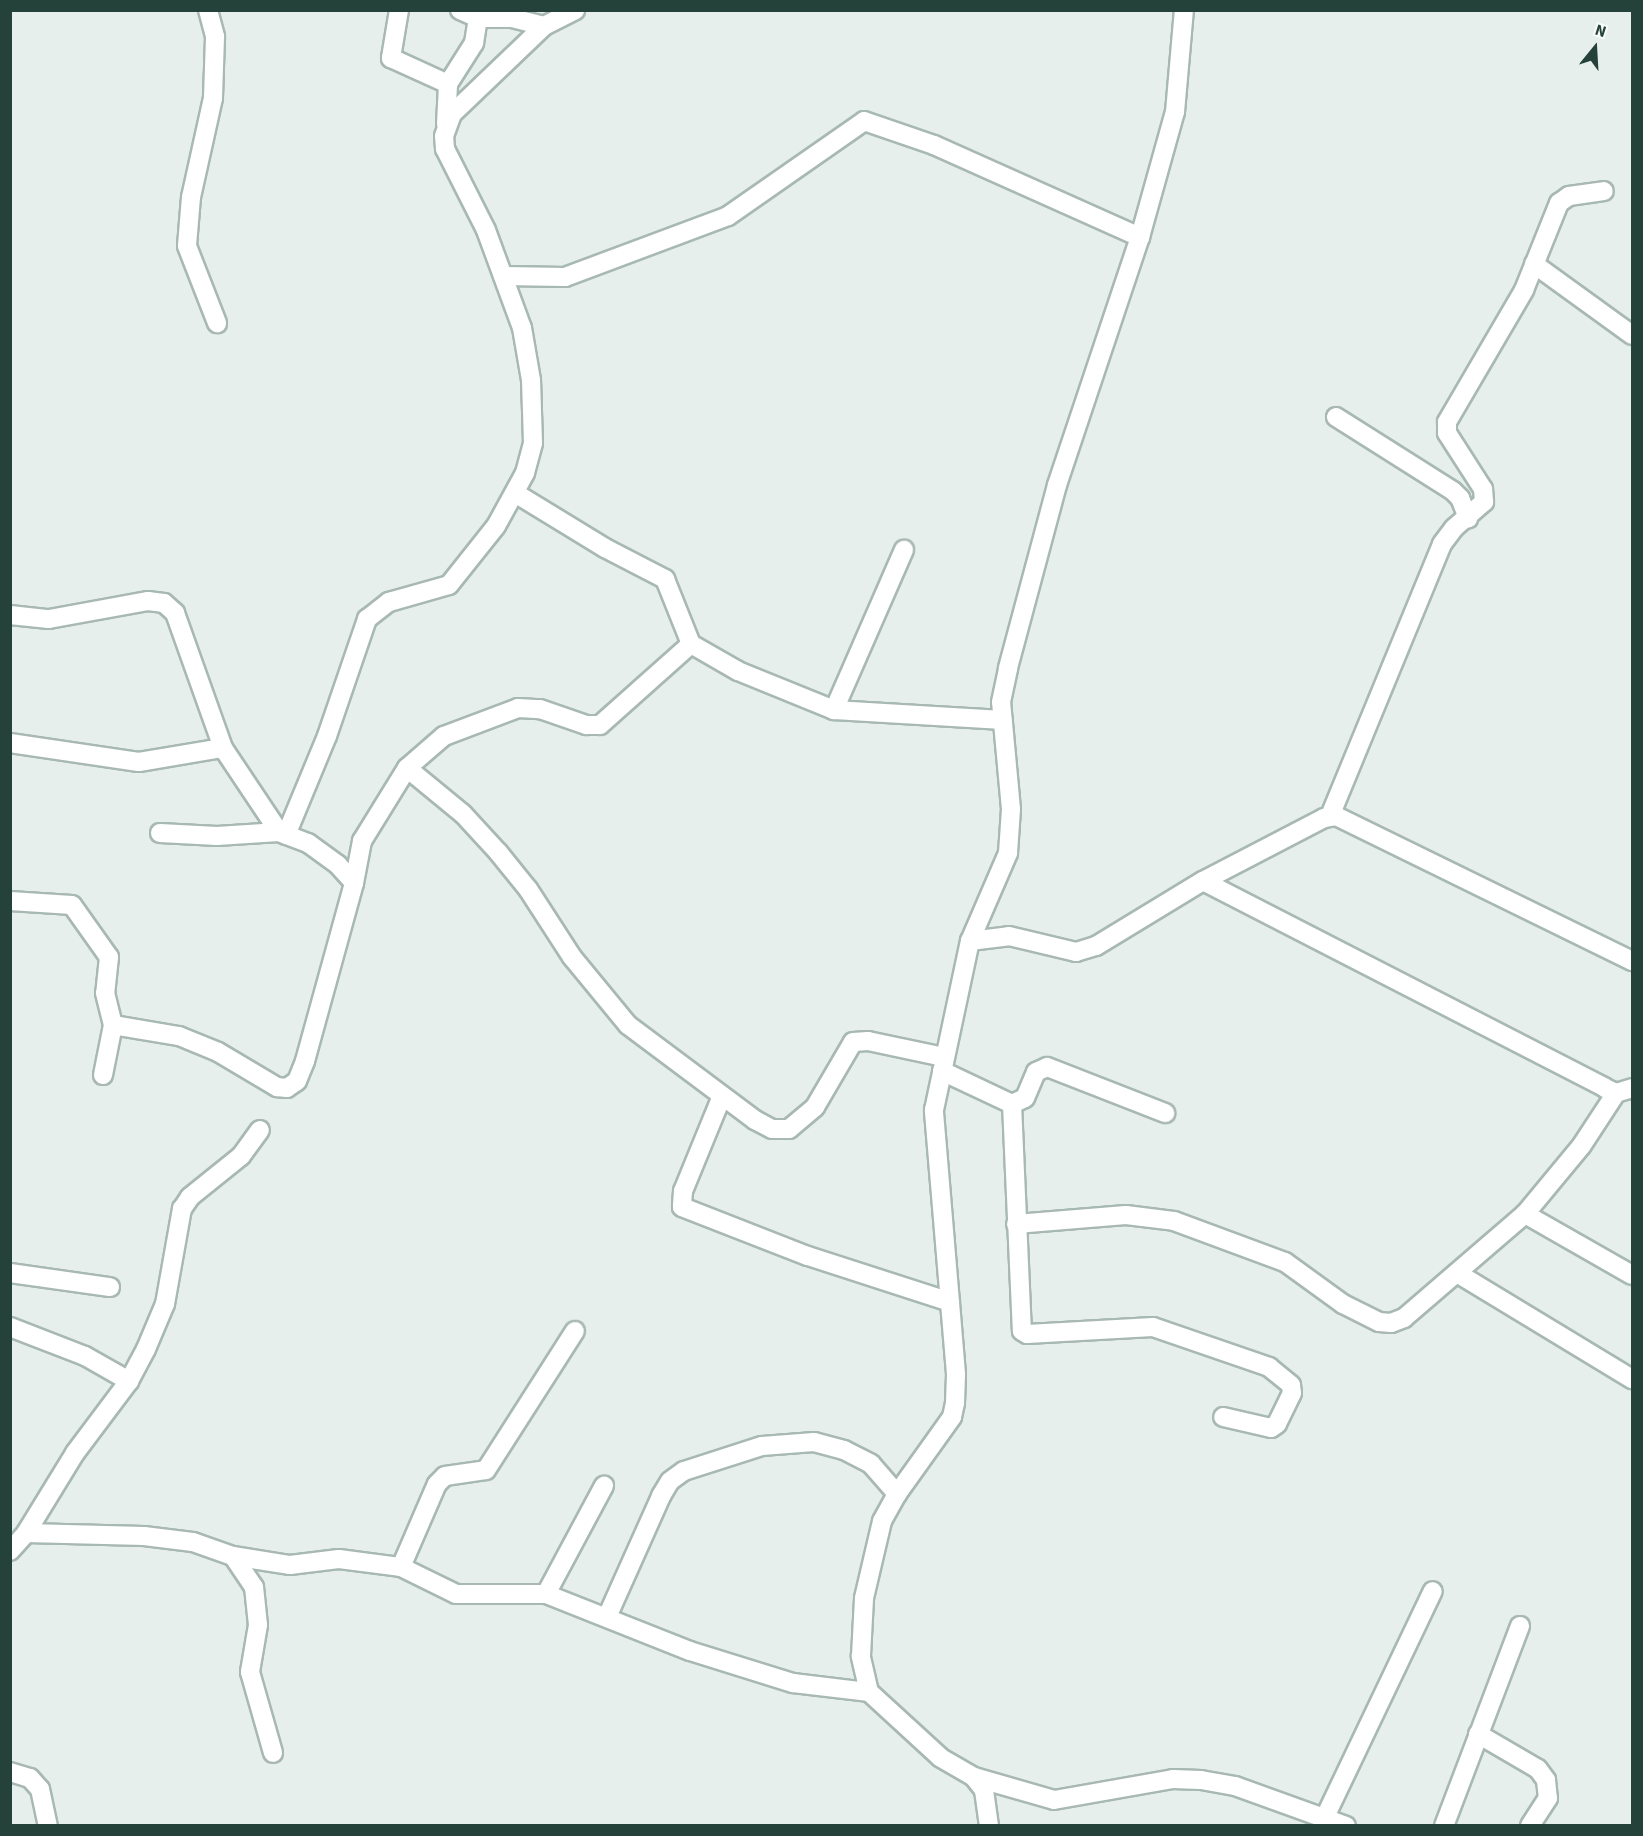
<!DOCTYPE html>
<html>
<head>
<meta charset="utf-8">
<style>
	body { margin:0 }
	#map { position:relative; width:1643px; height:1836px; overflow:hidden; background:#e6efeb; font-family:"Source Sans 3",sans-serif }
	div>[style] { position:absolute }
	.roads { filter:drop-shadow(2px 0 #a8b8b2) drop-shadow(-2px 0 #a8b8b2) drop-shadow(0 2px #a8b8b2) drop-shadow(0 -2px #a8b8b2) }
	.minor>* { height:18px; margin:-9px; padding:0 9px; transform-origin:9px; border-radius:9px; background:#fff }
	span { translate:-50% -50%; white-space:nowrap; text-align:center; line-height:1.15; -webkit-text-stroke:5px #f7fbf9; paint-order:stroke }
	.frame { position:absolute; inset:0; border:12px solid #24423a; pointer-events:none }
	.north { position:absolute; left:1565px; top:18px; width:60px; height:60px; -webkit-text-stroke:4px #f7fbf9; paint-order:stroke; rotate:18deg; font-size:16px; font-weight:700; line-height:24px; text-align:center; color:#24423a }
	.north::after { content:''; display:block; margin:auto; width:21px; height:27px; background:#24423a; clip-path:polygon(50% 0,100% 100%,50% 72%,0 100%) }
</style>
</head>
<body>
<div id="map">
	<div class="roads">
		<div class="minor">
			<i style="left:208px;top:10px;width:28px;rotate:75deg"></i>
			<i style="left:215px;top:37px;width:61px;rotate:91.9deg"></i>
			<i style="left:213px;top:98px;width:101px;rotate:102.5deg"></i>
			<i style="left:191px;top:197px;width:49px;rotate:94.7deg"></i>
			<i style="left:187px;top:246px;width:83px;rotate:68.7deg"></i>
			<i style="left:399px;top:10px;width:49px;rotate:99.5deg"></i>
			<i style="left:391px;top:58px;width:63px;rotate:24.5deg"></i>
			<i style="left:460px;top:10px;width:20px;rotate:24deg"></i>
			<i style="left:478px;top:18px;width:34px"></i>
			<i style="left:512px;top:18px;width:33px;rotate:14deg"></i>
			<i style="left:544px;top:26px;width:35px;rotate:-27deg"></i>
			<i style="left:446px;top:124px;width:40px;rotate:-87.1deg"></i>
			<i style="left:448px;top:84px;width:49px;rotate:-57.6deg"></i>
			<i style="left:474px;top:43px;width:25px;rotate:-81deg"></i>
			<i style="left:1534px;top:264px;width:121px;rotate:35.9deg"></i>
			<i style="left:503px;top:276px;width:62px;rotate:0.9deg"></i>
			<i style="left:565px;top:277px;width:174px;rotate:-20.5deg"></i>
			<i style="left:728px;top:216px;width:166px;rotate:-34.9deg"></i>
			<i style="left:864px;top:121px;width:74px;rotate:18.9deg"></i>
			<i style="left:934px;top:145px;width:226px;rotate:24.1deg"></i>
			<i style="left:1336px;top:417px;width:138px;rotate:32.3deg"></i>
			<i style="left:1453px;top:491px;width:10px;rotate:45deg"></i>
			<i style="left:1460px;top:498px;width:22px;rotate:68deg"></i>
			<i style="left:515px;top:493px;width:105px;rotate:31.4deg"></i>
			<i style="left:605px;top:548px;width:68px;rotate:27.3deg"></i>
			<i style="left:665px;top:579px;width:70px;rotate:68.2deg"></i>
			<i style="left:691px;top:644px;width:54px;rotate:29.9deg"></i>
			<i style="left:738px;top:671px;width:104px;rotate:22.1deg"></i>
			<i style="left:834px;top:710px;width:169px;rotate:3.4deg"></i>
			<i style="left:10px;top:615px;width:39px;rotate:6deg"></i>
			<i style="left:49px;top:619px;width:101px;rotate:-10.3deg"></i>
			<i style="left:148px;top:601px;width:16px;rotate:7deg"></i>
			<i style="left:164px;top:603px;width:15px;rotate:42deg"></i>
			<i style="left:175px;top:613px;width:143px;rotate:70.4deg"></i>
			<i style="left:223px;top:748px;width:101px;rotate:56.3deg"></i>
			<i style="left:834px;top:710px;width:175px;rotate:-66.4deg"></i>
			<i style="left:10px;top:743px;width:130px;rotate:8.4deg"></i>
			<i style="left:139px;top:762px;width:85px;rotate:-9.5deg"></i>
			<i style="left:407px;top:768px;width:72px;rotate:39.4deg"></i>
			<i style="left:463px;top:814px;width:52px;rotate:47.4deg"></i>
			<i style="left:498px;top:852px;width:48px;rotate:51deg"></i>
			<i style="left:528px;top:889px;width:81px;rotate:57.1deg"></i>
			<i style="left:572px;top:957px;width:88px;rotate:50.5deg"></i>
			<i style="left:628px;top:1025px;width:159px;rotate:36.8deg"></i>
			<i style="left:755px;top:1120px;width:19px;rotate:28deg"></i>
			<i style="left:772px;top:1129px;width:17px"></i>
			<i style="left:789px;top:1129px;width:34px;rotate:-40deg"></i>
			<i style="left:815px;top:1107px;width:75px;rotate:-59.7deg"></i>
			<i style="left:853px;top:1042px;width:15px;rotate:-4deg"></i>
			<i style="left:868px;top:1041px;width:78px;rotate:11.9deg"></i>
			<i style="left:1330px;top:816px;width:294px;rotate:-67.6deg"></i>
			<i style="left:1442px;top:544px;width:20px;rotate:-53deg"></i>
			<i style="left:1454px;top:528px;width:40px;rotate:-41deg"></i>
			<i style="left:1484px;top:502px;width:13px;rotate:-94deg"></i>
			<i style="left:1483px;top:489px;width:67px;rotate:-122.7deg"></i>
			<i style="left:1447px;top:433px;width:11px;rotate:-90deg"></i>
			<i style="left:1447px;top:422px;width:153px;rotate:-59.7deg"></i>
			<i style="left:1524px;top:290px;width:94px;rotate:-68.1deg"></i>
			<i style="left:1559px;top:203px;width:12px;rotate:-35deg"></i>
			<i style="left:1569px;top:196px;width:35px;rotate:-8deg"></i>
			<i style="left:160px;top:833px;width:57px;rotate:3deg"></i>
			<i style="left:217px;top:836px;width:62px;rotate:-3.7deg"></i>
			<i style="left:279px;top:832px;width:31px;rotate:21deg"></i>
			<i style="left:308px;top:843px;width:37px;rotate:36deg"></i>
			<i style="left:338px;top:865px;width:24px;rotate:48deg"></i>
			<i style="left:286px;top:835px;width:107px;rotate:-67.5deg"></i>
			<i style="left:327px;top:736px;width:124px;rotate:-71.1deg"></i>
			<i style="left:367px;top:619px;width:28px;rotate:-38deg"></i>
			<i style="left:389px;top:602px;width:62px;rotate:-15.8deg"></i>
			<i style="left:449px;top:585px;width:75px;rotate:-51.5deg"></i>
			<i style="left:496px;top:526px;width:60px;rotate:-61.3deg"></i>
			<i style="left:525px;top:473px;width:31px;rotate:-75deg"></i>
			<i style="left:533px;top:443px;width:63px;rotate:-91.8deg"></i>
			<i style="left:531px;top:380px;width:53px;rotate:-99.8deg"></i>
			<i style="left:522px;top:328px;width:104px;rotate:-110.2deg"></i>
			<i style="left:486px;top:230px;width:91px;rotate:-116.8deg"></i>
			<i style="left:445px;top:149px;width:13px;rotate:-94deg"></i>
			<i style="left:444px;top:136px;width:23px;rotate:-70deg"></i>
			<i style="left:452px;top:114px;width:127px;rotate:-43.7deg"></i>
			<i style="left:1203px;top:881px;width:452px;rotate:27.2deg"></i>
			<i style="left:1605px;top:1088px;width:12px;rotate:24deg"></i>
			<i style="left:1616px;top:1093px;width:17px;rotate:-17deg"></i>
			<i style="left:10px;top:901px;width:62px;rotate:3.7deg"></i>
			<i style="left:72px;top:905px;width:64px;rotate:54.6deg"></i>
			<i style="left:109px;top:957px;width:36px;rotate:96deg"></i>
			<i style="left:105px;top:993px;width:33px;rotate:76deg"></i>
			<i style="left:113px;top:1025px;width:51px;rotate:101.3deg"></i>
			<i style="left:970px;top:941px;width:39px;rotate:-7deg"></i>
			<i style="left:1009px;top:936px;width:69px;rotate:13.4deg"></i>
			<i style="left:1076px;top:952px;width:21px;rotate:-17deg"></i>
			<i style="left:1096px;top:946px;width:125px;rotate:-31.3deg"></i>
			<i style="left:1203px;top:881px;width:136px;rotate:-27.5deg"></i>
			<i style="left:1324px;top:818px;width:12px;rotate:-9deg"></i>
			<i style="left:1336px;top:816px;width:330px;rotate:26.1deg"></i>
			<i style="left:113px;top:1025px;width:67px;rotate:9.5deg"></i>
			<i style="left:179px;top:1036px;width:42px;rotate:22.3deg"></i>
			<i style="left:218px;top:1052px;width:69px;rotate:30.7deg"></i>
			<i style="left:277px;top:1087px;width:10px;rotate:6deg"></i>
			<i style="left:287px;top:1088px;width:12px;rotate:-35deg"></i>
			<i style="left:297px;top:1081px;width:22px;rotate:-68deg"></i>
			<i style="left:305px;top:1061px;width:185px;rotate:-74.6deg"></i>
			<i style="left:354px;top:883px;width:43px;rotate:-79.2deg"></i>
			<i style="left:362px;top:841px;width:86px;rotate:-58.3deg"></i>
			<i style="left:407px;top:768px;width:49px;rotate:-40.9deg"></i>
			<i style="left:444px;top:736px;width:79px;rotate:-20.7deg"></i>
			<i style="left:518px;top:708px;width:22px;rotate:3deg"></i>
			<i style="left:540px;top:709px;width:49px;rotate:19.2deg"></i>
			<i style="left:586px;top:725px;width:14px"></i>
			<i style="left:600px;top:725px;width:122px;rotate:-41.7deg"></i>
			<i style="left:942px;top:1071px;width:77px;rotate:25.2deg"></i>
			<i style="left:1012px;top:1104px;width:227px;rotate:87.5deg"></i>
			<i style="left:1022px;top:1331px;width:6px;rotate:31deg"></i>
			<i style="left:1027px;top:1334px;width:126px;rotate:-3.2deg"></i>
			<i style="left:1153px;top:1327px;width:123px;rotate:19deg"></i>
			<i style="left:1269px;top:1367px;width:28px;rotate:39deg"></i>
			<i style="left:1291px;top:1385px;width:8px;rotate:83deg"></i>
			<i style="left:1292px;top:1393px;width:34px;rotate:116deg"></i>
			<i style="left:1277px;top:1424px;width:7px;rotate:146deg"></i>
			<i style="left:1271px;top:1428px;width:49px;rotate:-167.1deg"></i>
			<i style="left:722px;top:1096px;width:103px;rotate:112.3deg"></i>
			<i style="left:683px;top:1191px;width:16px;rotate:94deg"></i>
			<i style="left:682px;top:1207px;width:135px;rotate:21.3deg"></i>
			<i style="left:808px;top:1256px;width:149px;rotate:17.9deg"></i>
			<i style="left:1012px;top:1104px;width:14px;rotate:-25deg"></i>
			<i style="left:1025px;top:1098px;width:28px;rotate:-67deg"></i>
			<i style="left:1036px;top:1072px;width:12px;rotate:-24deg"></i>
			<i style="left:1047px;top:1067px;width:127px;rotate:21.3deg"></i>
			<i style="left:1525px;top:1214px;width:123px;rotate:29.7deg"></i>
			<i style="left:1016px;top:1224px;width:110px;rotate:-4.7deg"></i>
			<i style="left:1126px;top:1215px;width:48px;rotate:7.1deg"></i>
			<i style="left:1174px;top:1221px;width:118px;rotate:20.3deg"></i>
			<i style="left:1285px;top:1262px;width:72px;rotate:35.9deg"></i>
			<i style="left:1343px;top:1304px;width:40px;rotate:26.6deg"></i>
			<i style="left:1379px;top:1322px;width:12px;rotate:5deg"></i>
			<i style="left:1391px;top:1323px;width:14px;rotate:-21deg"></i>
			<i style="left:1404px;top:1318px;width:160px;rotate:-40.7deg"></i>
			<i style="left:1525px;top:1214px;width:89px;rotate:-50.4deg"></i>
			<i style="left:1582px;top:1145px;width:62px;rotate:-56.8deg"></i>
			<i style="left:10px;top:1273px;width:101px;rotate:8deg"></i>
			<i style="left:1457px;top:1273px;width:205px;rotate:31.2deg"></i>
			<i style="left:10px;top:1327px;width:80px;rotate:21.1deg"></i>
			<i style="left:85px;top:1356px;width:51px;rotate:29.6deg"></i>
			<i style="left:26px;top:1533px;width:118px;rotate:1.5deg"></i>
			<i style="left:144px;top:1536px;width:49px;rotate:7deg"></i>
			<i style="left:193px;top:1542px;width:42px;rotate:19.3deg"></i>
			<i style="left:233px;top:1556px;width:58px;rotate:9deg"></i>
			<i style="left:290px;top:1565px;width:49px;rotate:-7deg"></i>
			<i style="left:339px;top:1559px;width:63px;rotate:7.4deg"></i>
			<i style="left:401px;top:1567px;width:61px;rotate:26.1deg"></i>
			<i style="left:456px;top:1594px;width:90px"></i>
			<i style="left:546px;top:1594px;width:155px;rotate:21.6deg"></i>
			<i style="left:690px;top:1651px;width:108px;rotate:17.3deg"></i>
			<i style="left:793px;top:1683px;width:77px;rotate:6.8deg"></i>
			<i style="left:10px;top:1551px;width:24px;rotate:-48deg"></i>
			<i style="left:26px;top:1533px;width:94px;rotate:-58.5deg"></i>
			<i style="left:75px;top:1453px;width:90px;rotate:-53.1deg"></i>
			<i style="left:129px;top:1381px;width:36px;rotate:-62deg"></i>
			<i style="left:146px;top:1349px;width:49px;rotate:-67.1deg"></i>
			<i style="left:165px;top:1304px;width:97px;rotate:-79.9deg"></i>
			<i style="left:182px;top:1209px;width:14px;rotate:-56deg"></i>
			<i style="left:190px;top:1197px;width:65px;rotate:-38.8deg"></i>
			<i style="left:241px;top:1156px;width:32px;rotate:-54deg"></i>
			<i style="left:233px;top:1556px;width:37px;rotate:56deg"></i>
			<i style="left:254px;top:1587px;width:38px;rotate:84deg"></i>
			<i style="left:258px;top:1625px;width:48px;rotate:99.7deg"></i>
			<i style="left:250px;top:1672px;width:84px;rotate:74.1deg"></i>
			<i style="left:401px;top:1567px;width:90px;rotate:-66.6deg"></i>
			<i style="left:437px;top:1484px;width:11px;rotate:-45deg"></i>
			<i style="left:445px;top:1476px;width:41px;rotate:-8.3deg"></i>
			<i style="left:486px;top:1470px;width:165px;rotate:-57.4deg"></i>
			<i style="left:546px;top:1594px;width:123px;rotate:-61.8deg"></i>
			<i style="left:607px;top:1617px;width:133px;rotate:-65.9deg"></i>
			<i style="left:661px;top:1496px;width:17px;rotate:-59deg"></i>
			<i style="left:670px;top:1481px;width:17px;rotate:-36deg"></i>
			<i style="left:684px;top:1471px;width:82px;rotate:-17.8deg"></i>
			<i style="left:762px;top:1446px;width:52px;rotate:-4.4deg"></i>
			<i style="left:814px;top:1442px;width:31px;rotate:15deg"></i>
			<i style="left:844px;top:1450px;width:30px;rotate:27deg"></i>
			<i style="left:871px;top:1464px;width:40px;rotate:49deg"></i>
			<i style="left:1478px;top:1734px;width:69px;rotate:30.3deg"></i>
			<i style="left:1538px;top:1769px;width:14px;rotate:54deg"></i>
			<i style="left:1546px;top:1780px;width:18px;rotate:84deg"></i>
			<i style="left:1548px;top:1798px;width:33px;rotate:123deg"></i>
			<i style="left:10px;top:1772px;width:21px;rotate:17deg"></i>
			<i style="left:30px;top:1778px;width:15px;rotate:48deg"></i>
			<i style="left:40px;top:1789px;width:38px;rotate:78deg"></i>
			<i style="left:974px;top:1777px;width:83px;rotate:16deg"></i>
			<i style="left:1054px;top:1800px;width:121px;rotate:-10deg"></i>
			<i style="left:1173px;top:1779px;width:28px;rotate:2deg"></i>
			<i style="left:1201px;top:1780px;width:35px;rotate:10deg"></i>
			<i style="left:1235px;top:1786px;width:118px;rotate:19.8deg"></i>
			<i style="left:1325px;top:1817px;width:250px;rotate:-64.5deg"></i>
			<i style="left:989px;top:1826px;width:36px;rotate:-98deg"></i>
			<i style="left:984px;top:1790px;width:16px;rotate:-128deg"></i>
			<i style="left:974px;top:1777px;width:39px;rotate:-150deg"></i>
			<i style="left:940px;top:1757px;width:96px;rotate:-137.5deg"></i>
			<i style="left:869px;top:1692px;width:37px;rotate:-103deg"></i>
			<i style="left:861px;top:1656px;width:58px;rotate:-87deg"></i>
			<i style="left:864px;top:1598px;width:79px;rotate:-76.8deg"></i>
			<i style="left:882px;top:1521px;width:31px;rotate:-61deg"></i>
			<i style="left:897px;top:1494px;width:95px;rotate:-54.5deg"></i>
			<i style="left:952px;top:1417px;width:14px;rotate:-78deg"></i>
			<i style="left:955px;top:1403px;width:29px;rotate:-88deg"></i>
			<i style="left:956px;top:1374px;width:265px;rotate:-94.8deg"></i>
			<i style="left:934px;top:1110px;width:173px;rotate:-78deg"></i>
			<i style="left:970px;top:941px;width:96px;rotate:-66.6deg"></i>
			<i style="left:1008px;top:853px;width:44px;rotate:-86.1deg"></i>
			<i style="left:1011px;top:809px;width:107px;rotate:-95.3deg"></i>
			<i style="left:1001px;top:702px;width:35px;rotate:-78deg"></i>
			<i style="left:1008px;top:668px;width:189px;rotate:-75deg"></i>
			<i style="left:1057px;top:485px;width:262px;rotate:-71.5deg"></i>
			<i style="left:1140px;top:237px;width:130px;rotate:-74.4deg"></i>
			<i style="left:1175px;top:112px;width:102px;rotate:-85deg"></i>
			<i style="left:1444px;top:1826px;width:214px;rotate:-69.2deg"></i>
		</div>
	</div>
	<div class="frame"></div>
	<div class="north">N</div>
</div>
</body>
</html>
